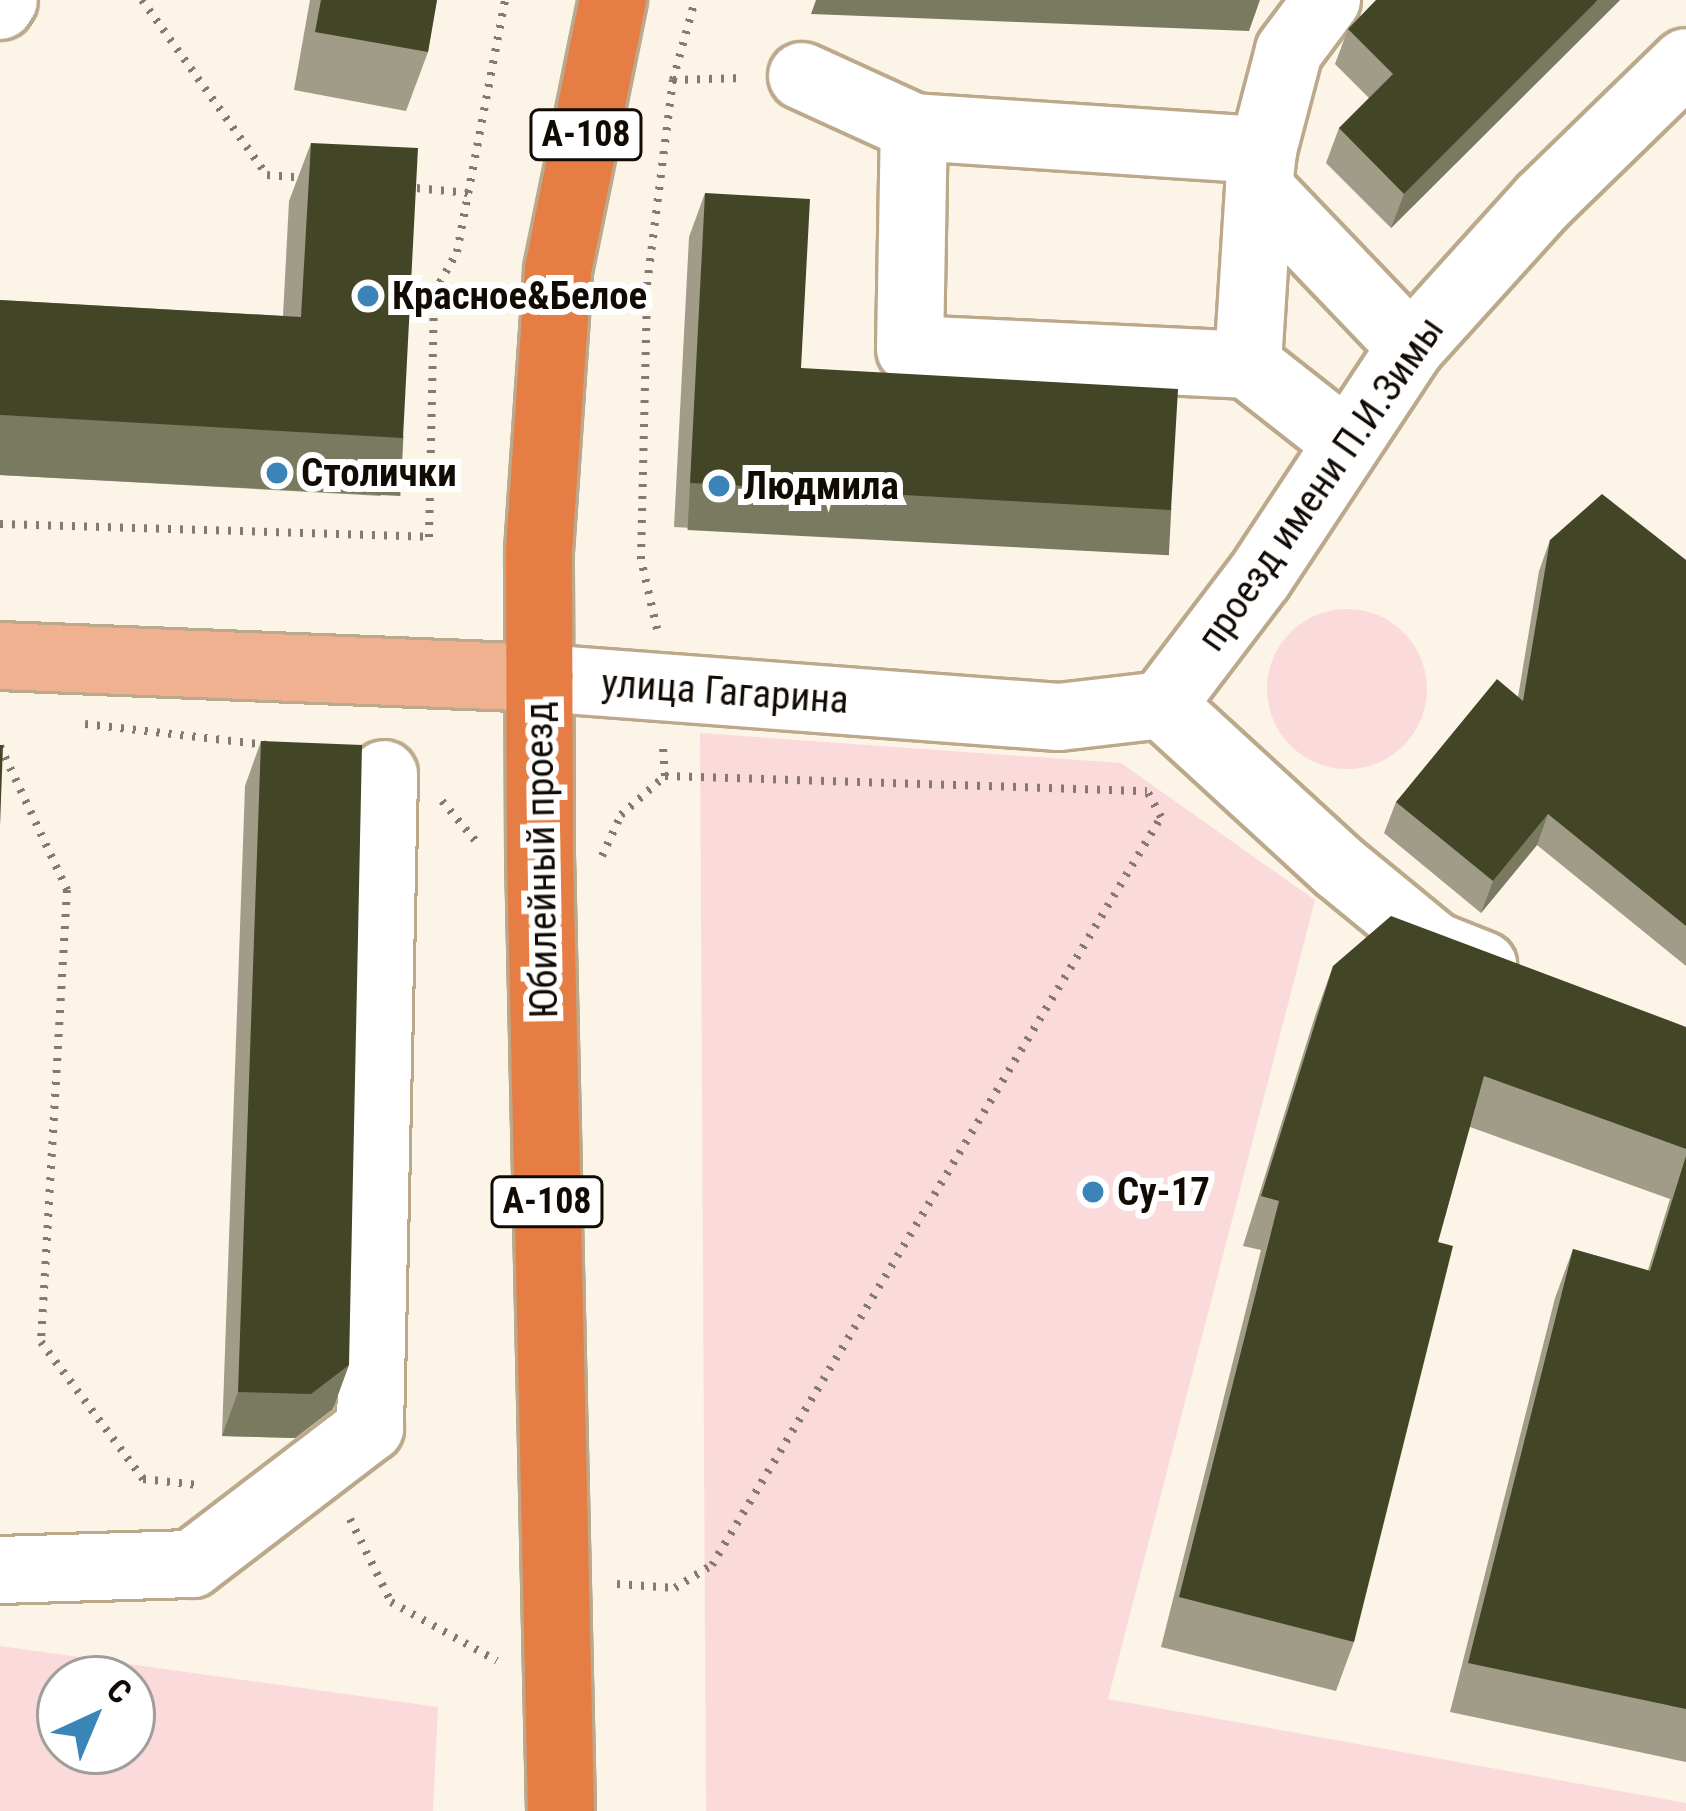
<!DOCTYPE html>
<html>
<head>
<meta charset="utf-8">
<style>
	body { margin:0 }
	#map { position:relative; width:1686px; height:1811px; overflow:hidden; background:#fcf4e7; font-family:"Roboto Condensed",sans-serif }
	div>[style] { position:absolute }
	.green>* { inset:0; background:#fadadb }
	.round { border-radius:50% }
	.path>* { height:8px; margin-top:-4px; transform-origin:0; background:repeating-linear-gradient(90deg,#837b71 0 3px,transparent 0 12px) }
	.roads { filter:drop-shadow(3px 0 #bca98b) drop-shadow(-3px 0 #bca98b) drop-shadow(0 3px #bca98b) drop-shadow(0 -3px #bca98b) }
	.minor>* { height:66px; margin:-33px; padding:0 33px; transform-origin:33px; border-radius:33px; background:#fff }
	.major>* { height:66px; margin:-33px; padding:0 33px; transform-origin:33px; border-radius:33px; background:#efb18f }
	.highway>* { height:66px; margin:-33px; padding:0 33px; transform-origin:33px; border-radius:33px; background:#e57d45 }
	.wall>* { inset:0; background:#a09c87 }
	.shaded-wall>* { inset:0; background:#7a7a61; transform-origin:0 0 }
	.building>* { inset:0; background:#434527 }
	.dots>* { width:33px; height:33px; translate:-50% -50%; box-sizing:border-box; border:6px solid #fff; border-radius:50% }
	span { translate:-50% -50%; white-space:nowrap; text-align:center; line-height:1.15; -webkit-text-stroke:12px #fff; paint-order:stroke }
	.shield-label span { padding:3px 9px; background:#fff; border:3px solid; border-radius:9px; -webkit-text-stroke-width:0 }
	.shield-label { font-size:36px; color:#120b03; font-weight:700 }
	.poi-label { font-size:39px; color:#120b03; font-weight:700 }
	.left { translate:0 -50%; text-align:left }
	.street-label { font-size:39px; color:#120b03 }
	.north { position:absolute; left:36px; top:1655px; width:120px; height:120px; box-sizing:border-box; background:#fff; border:3px solid #a09d9a; border-radius:50%; rotate:44deg; font-size:33px; font-weight:700; line-height:48px; text-align:center; color:#120b03 }
	.north::after { content:''; display:block; margin:auto; width:42px; height:54px; background:#3b84b8; clip-path:polygon(50% 0,100% 100%,50% 72%,0 100%) }
</style>
</head>
<body>
<div id="map">
	<div class="green">
		<i class="round" style="left:1267px;top:609px;width:160px;height:160px"></i>
		<i style="clip-path:polygon(700px 733px,1121px 763px,1315px 900px,1108px 1699px,1686px 1803px,1686px 1811px,706px 1811px)"></i>
		<i style="clip-path:polygon(evenodd,0 1646px,438px 1707px,433px 1811px,0 1811px,0 1646px,60px 1679px,132px 1679px,132px 1751px,60px 1751px,60px 1679px)"></i>
	</div>
	<div class="path">
		<i style="left:142px;top:0;width:215px;rotate:54.5deg"></i>
		<i style="left:267px;top:175px;width:40px;rotate:4.3deg"></i>
		<i style="left:673px;top:80px;width:70px;rotate:-1.6deg"></i>
		<i style="left:405px;top:187px;width:64px;rotate:5.4deg"></i>
		<i style="left:0;top:524px;width:429px;rotate:1.7deg"></i>
		<i style="left:429px;top:537px;width:244px;rotate:-88.8deg"></i>
		<i style="left:434px;top:293px;width:47px;rotate:-60.7deg"></i>
		<i style="left:457px;top:252px;width:257px;rotate:-79.2deg"></i>
		<i style="left:657px;top:629px;width:72px;rotate:-102.9deg"></i>
		<i style="left:641px;top:559px;width:274px;rotate:-88.7deg"></i>
		<i style="left:647px;top:285px;width:207px;rotate:-82.8deg"></i>
		<i style="left:673px;top:80px;width:83px;rotate:-74.6deg"></i>
		<i style="left:85px;top:724px;width:183px;rotate:6.6deg"></i>
		<i style="left:0;top:746px;width:159px;rotate:65deg"></i>
		<i style="left:67px;top:890px;width:453px;rotate:93.3deg"></i>
		<i style="left:41px;top:1342px;width:171px;rotate:53.3deg"></i>
		<i style="left:143px;top:1479px;width:55px;rotate:6.2deg"></i>
		<i style="left:665px;top:776px;width:482px;rotate:1.8deg"></i>
		<i style="left:442px;top:801px;width:57px;rotate:49.9deg"></i>
		<i style="left:602px;top:856px;width:45px;rotate:-65.1deg"></i>
		<i style="left:621px;top:815px;width:59px;rotate:-41.6deg"></i>
		<i style="left:665px;top:776px;width:30px;rotate:-94deg"></i>
		<i style="left:350px;top:1519px;width:93px;rotate:63.7deg"></i>
		<i style="left:391px;top:1602px;width:121px;rotate:29.1deg"></i>
		<i style="left:617px;top:1584px;width:58px;rotate:3.9deg"></i>
		<i style="left:675px;top:1588px;width:44px;rotate:-31.9deg"></i>
		<i style="left:712px;top:1565px;width:872px;rotate:-59.02deg"></i>
		<i style="left:1161px;top:817px;width:30px;rotate:-118deg"></i>
	</div>
	<div class="roads">
		<div class="minor">
			<i style="left:1327px;top:0;width:64px;rotate:126.7deg"></i>
			<i style="left:1289px;top:51px;width:102px;rotate:104.7deg"></i>
			<i style="left:1263px;top:150px;width:38px;rotate:96deg"></i>
			<i style="left:1259px;top:188px;width:220px;rotate:46.3deg"></i>
			<i style="left:0;top:6px;width:7px;rotate:-56deg"></i>
			<i style="left:802px;top:76px;width:123px;rotate:24.5deg"></i>
			<i style="left:1259px;top:188px;width:177px;rotate:93.6deg"></i>
			<i style="left:1248px;top:365px;width:125px;rotate:38.2deg"></i>
			<i style="left:1248px;top:365px;width:338px;rotate:-177.3deg"></i>
			<i style="left:910px;top:349px;width:222px;rotate:-89deg"></i>
			<i style="left:914px;top:127px;width:350px;rotate:3.8deg"></i>
			<i style="left:540px;top:678px;width:520px;rotate:4.3deg"></i>
			<i style="left:1059px;top:717px;width:104px;rotate:-6.6deg"></i>
			<i style="left:1162px;top:705px;width:162px;rotate:-52.8deg"></i>
			<i style="left:1260px;top:576px;width:274px;rotate:-56.6deg"></i>
			<i style="left:1411px;top:347px;width:197px;rotate:-47.9deg"></i>
			<i style="left:1543px;top:201px;width:199px;rotate:-44.2deg"></i>
			<i style="left:1162px;top:705px;width:241px;rotate:42.5deg"></i>
			<i style="left:1340px;top:868px;width:123px;rotate:39.4deg"></i>
			<i style="left:1435px;top:946px;width:52px;rotate:21.6deg"></i>
			<i style="left:0;top:1570px;width:192px;rotate:-1.8deg"></i>
			<i style="left:192px;top:1564px;width:224px;rotate:-37.4deg"></i>
			<i style="left:370px;top:1428px;width:654px;rotate:-88.77deg"></i>
		</div>
		<div class="major">
			<i style="left:0;top:656px;width:540px;rotate:2.33deg"></i>
		</div>
		<div class="highway">
			<i style="left:561px;top:1811px;width:956px;rotate:-91.26deg"></i>
			<i style="left:540px;top:855px;width:304px;rotate:-90.2deg"></i>
			<i style="left:539px;top:551px;width:282px;rotate:-86.1deg"></i>
			<i style="left:558px;top:270px;width:276px;rotate:-78.5deg"></i>
		</div>
	</div>
	<div class="wall">
		<i style="clip-path:polygon(310px 0,437px 0,428px 52px,406px 111px,294px 90px)"></i>
		<i style="clip-path:polygon(1620px 0,1391px 228px,1326px 163px,1339px 128px,1369px 98px,1335px 64px,1348px 29px)"></i>
		<i style="clip-path:polygon(311px 143px,381px 496px,0 475px,0 300px,283px 316px,289px 201px)"></i>
		<i style="clip-path:polygon(705px 193px,801px 368px,1155px 554px,674px 527px,689px 237px)"></i>
		<i style="clip-path:polygon(1550px 540px,1686px 560px,1686px 966px,1537px 845px,1481px 913px,1384px 833px,1396px 802px,1518px 697px,1539px 571px)"></i>
		<i style="clip-path:polygon(261px 741px,333px 1409px,295px 1438px,222px 1436px,245px 786px)"></i>
		<i style="clip-path:polygon(1333px 966px,1686px 1027px,1686px 1762px,1450px 1712px,1555px 1298px,1573px 1249px,1648px 1270px,1670px 1199px,1470px 1127px,1438px 1242px,1354px 1642px,1336px 1691px,1161px 1647px,1261px 1250px,1243px 1246px,1315px 1016px)"></i>
	</div>
	<div class="shaded-wall">
		<i style="clip-path:polygon(816px 0,1260px 0,1249px 31px,811px 14px)"></i>
		<i style="clip-path:polygon(1598px 0,1620px 0,1391px 228px,1404px 194px)"></i>
		<i style="left:0;top:415px;width:404px;height:60px;rotate:3deg"></i>
		<i style="left:690px;top:483px;width:482px;height:47px;rotate:3deg"></i>
		<i style="clip-path:polygon(1548px 814px,1537px 845px,1481px 913px,1493px 881px)"></i>
		<i style="clip-path:polygon(349px 1365px,333px 1409px,295px 1438px,222px 1436px,238px 1392px)"></i>
	</div>
	<div class="building">
		<i style="clip-path:polygon(321px 0,437px 0,428px 52px,315px 32px)"></i>
		<i style="clip-path:polygon(1376px 0,1598px 0,1404px 194px,1339px 128px,1393px 74px,1348px 29px)"></i>
		<i style="clip-path:polygon(311px 143px,418px 148px,403px 438px,0 415px,0 300px,301px 317px)"></i>
		<i style="clip-path:polygon(705px 193px,810px 199px,801px 368px,1178px 389px,1171px 510px,690px 483px)"></i>
		<i style="clip-path:polygon(1602px 494px,1686px 560px,1686px 926px,1548px 814px,1493px 881px,1396px 802px,1497px 679px,1523px 701px,1550px 540px)"></i>
		<i style="clip-path:polygon(261px 741px,362px 745px,349px 1365px,311px 1394px,238px 1392px)"></i>
		<i style="clip-path:polygon(0 745px,3px 745px,0 826px)"></i>
		<i style="clip-path:polygon(1391px 916px,1686px 1027px,1686px 1149px,1484px 1076px,1438px 1242px,1453px 1246px,1354px 1642px,1179px 1597px,1279px 1201px,1261px 1196px,1333px 966px)"></i>
		<i style="clip-path:polygon(1686px 1156px,1686px 1709px,1468px 1663px,1573px 1249px,1650px 1271px)"></i>
	</div>
	<div class="dots">
		<i style="left:368px;top:296px;background:#3b84b8"></i>
		<i style="left:277px;top:473px;background:#3b84b8"></i>
		<i style="left:719px;top:486px;background:#3b84b8"></i>
		<i style="left:1093px;top:1192px;background:#3b84b8"></i>
	</div>
	<div class="shield-label">
		<span style="left:586px;top:135px">А-108</span>
		<span style="left:547px;top:1202px">А-108</span>
	</div>
	<div class="poi-label">
		<span class="left" style="left:392px;top:296px">Красное&amp;Белое</span>
		<span class="left" style="left:301px;top:473px">Столички</span>
		<span class="left" style="left:743px;top:486px">Людмила</span>
		<span class="left" style="left:1117px;top:1192px">Су-17</span>
	</div>
	<div class="street-label">
		<span style="left:1321px;top:484px;rotate:-55deg">проезд имени П.И.Зимы</span>
		<span style="left:725px;top:692px;rotate:4deg">улица Гагарина</span>
		<span style="left:542px;top:860px;rotate:-91deg">Юбилейный проезд</span>
	</div>
	<div class="north">С</div>
</div>
</body>
</html>
